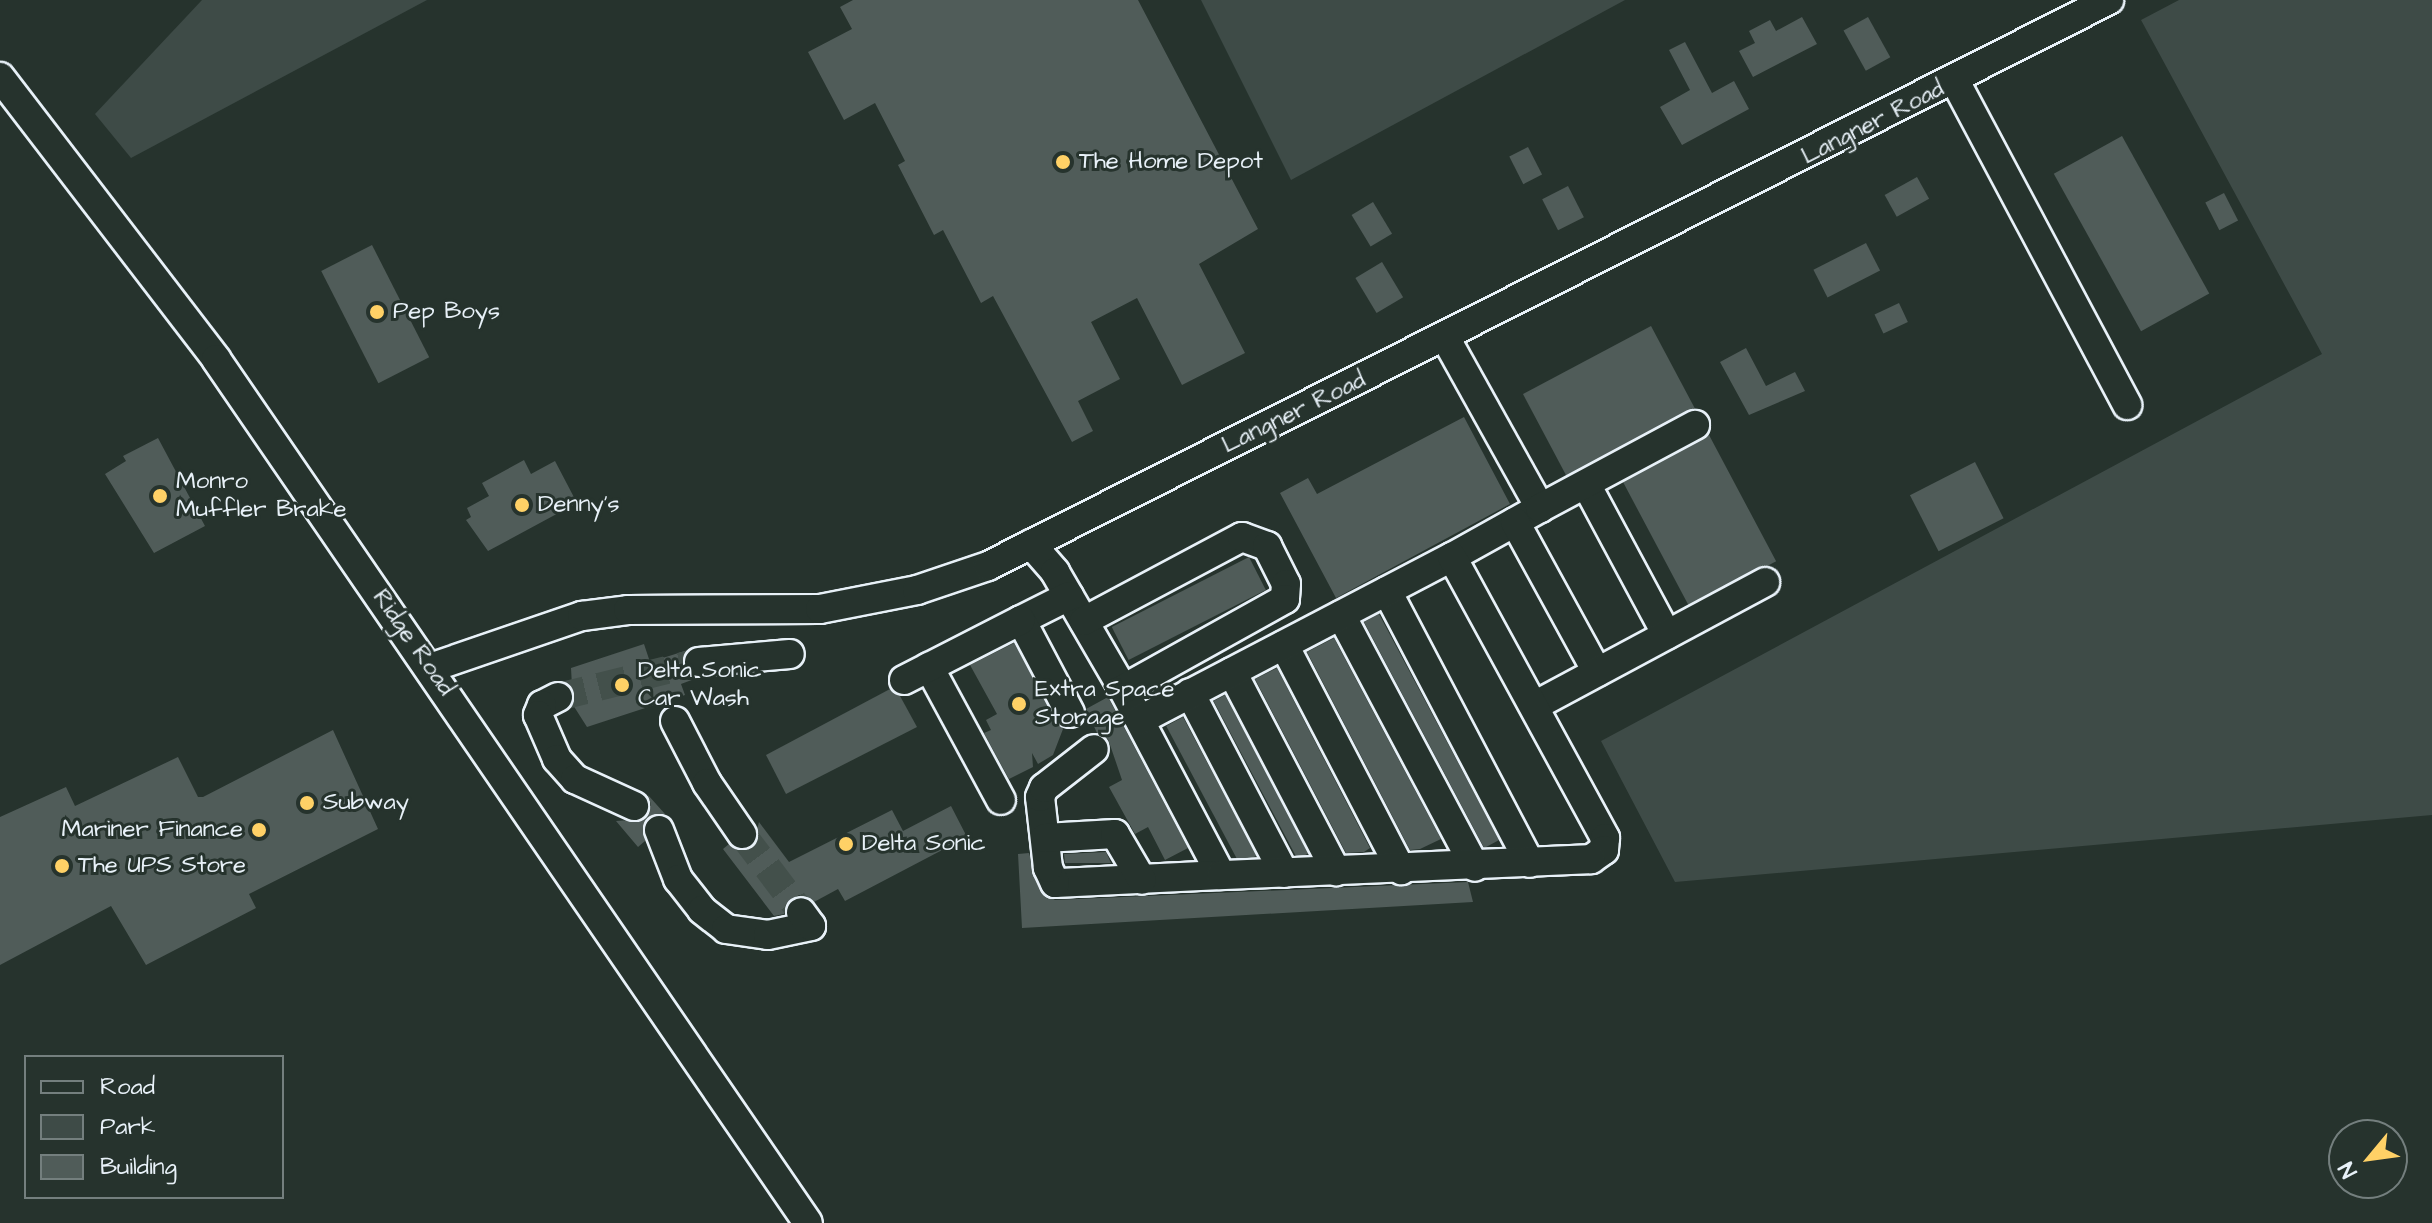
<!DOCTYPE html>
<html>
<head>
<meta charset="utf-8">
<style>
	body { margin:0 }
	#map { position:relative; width:2432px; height:1223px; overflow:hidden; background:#26332d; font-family:"Architects Daughter",sans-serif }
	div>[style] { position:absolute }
	.green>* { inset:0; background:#3e4b47 }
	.building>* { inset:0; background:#505c59; transform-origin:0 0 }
	.minor-tunnel>* { height:28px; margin-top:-14px; transform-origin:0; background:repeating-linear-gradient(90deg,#43504b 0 28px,transparent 0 42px) }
	.roads { filter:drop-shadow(2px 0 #e8f1f8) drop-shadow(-2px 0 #e8f1f8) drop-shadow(0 2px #e8f1f8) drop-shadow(0 -2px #e8f1f8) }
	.minor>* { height:28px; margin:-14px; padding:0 14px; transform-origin:14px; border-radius:14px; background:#26332d }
	.dots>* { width:22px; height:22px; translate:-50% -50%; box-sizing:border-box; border:4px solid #26332d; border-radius:50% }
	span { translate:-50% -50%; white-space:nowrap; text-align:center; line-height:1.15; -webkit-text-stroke:6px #26332d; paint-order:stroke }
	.street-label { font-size:24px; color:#e8f1f8 }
	.poi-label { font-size:24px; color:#e8f1f8 }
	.left { translate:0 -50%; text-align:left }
	.right { translate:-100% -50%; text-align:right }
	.legend { position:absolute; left:24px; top:1055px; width:260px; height:144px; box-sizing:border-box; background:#26332d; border:2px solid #747f7e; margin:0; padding:10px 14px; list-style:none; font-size:24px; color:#e8f1f8 }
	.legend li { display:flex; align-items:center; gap:16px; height:40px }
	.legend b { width:40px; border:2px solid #747f7e }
	.north { position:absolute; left:2328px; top:1119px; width:80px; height:80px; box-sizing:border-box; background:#26332d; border:2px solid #747f7e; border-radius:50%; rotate:241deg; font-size:22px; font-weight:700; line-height:32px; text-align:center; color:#e8f1f8 }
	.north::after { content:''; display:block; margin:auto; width:28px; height:36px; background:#ffd166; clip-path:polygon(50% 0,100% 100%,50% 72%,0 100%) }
</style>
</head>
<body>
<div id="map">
	<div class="green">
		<i style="clip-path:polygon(202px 0,427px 0,131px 158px,95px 114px)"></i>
		<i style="clip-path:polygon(1201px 0,1625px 0,1291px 180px)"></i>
		<i style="clip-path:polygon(2179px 0,2432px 0,2432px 815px,1675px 882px,1601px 741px,2322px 354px,2141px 20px)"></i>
	</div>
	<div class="building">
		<i style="clip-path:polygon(853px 0,1138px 0,1258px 229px,1199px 264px,1245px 353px,1182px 385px,1137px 298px,1091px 322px,1120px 379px,1078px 401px,1093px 431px,1072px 442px,993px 296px,981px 303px,943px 230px,934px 235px,898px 165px,905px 161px,875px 103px,844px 120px,808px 52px,852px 29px,840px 7px)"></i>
		<i style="clip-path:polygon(1802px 17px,1817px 44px,1753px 77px,1739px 51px,1755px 43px,1749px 31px,1770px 20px,1776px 31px)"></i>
		<i style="left:1868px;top:17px;width:46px;height:28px;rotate:61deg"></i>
		<i style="clip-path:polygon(1685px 42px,1712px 93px,1734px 81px,1749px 109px,1682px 145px,1660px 107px,1690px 90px,1669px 50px)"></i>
		<i style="left:2122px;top:136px;width:180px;height:78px;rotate:61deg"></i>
		<i style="left:1528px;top:147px;width:31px;height:21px;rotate:63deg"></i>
		<i style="left:1917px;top:177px;width:25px;height:37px;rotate:61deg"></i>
		<i style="left:1568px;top:186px;width:35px;height:29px;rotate:63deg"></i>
		<i style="left:2224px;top:193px;width:31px;height:21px;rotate:63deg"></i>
		<i style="left:1373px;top:202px;width:37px;height:25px;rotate:59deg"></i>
		<i style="left:1866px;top:243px;width:31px;height:59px;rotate:63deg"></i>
		<i style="left:372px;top:245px;width:126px;height:57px;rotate:63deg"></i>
		<i style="left:1382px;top:262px;width:41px;height:31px;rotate:59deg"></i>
		<i style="left:1899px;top:303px;width:21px;height:27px;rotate:65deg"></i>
		<i style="left:1651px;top:326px;width:93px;height:145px;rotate:62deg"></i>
		<i style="clip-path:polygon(1746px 348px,1766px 386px,1795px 372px,1805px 391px,1749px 415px,1720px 362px)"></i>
		<i style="clip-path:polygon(1464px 417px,1510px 504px,1336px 598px,1280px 493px,1308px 478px,1317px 494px)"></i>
		<i style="left:1709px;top:435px;width:143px;height:98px;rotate:62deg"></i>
		<i style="clip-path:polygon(158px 438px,205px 526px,154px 553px,105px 474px,126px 461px,123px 456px)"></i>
		<i style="clip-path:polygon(524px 460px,531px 474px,555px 461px,577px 503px,488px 551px,466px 520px,471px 517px,467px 508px,489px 496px,482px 483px)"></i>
		<i style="left:1975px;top:462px;width:63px;height:73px;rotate:63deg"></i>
		<i style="left:1249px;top:557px;width:37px;height:154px;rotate:63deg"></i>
		<i style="left:1379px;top:614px;width:256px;height:17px;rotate:62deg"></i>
		<i style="clip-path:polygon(1334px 638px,1441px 839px,1420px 849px,1410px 850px,1307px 652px)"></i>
		<i style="clip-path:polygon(1014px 643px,1063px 729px,1053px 755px,1038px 764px,1032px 753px,1033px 767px,1009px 779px,984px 733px,991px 730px,986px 720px,997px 714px,970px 665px)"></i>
		<i style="clip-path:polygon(644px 644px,650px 662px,688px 650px,682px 664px,697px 678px,681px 684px,685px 695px,587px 727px,573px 705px,571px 668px)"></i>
		<i style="clip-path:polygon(1277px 668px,1370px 848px,1364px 852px,1346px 853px,1255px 679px)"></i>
		<i style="clip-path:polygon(890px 689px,900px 696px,917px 727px,786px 794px,766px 755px)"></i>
		<i style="left:1225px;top:695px;width:179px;height:13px;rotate:62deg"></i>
		<i style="clip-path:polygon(1108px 697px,1188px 848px,1165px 860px,1148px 827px,1135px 834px,1109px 787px,1122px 780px,1108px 739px,1097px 733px,1086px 709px)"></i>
		<i style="left:1183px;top:717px;width:157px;height:19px;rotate:62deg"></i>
		<i style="clip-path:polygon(333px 730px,378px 829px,249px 894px,256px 908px,146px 965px,111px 906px,0 965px,0 817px,66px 787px,75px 806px,178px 757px,198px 797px,203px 797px)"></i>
		<i style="clip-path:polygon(648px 795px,665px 814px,646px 819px,645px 841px,638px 847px,616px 821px,644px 819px,651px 805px)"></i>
		<i style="clip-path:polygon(951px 806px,967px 837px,845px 901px,838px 889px,814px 902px,799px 895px,786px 904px,784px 914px,774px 916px,723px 849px,729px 844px,743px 851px,752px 848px,759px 822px,789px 862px,892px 810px,903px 831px)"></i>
		<i style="clip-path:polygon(1106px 852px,1111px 863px,1065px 863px,1064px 854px)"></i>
		<i style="clip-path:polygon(1029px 853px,1040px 890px,1055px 900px,1468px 882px,1473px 902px,1022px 928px,1018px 854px)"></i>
	</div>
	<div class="minor-tunnel">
		<i style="left:558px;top:697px;width:145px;rotate:-13.9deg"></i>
		<i style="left:742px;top:834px;width:98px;rotate:52.9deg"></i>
	</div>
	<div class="roads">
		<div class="minor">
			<i style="left:0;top:77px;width:355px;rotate:52.5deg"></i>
			<i style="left:216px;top:359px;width:1047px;rotate:55.58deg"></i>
			<i style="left:1955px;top:81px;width:367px;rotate:62deg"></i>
			<i style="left:1445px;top:337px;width:196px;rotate:60.9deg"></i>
			<i style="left:1540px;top:508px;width:101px;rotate:150.9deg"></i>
			<i style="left:1586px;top:484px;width:171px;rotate:61.8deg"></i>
			<i style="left:1540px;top:508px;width:176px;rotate:-28.2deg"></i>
			<i style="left:1515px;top:522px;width:171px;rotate:61.3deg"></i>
			<i style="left:1031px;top:544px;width:37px;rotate:49deg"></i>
			<i style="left:1055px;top:572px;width:135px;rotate:59.8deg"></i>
			<i style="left:1123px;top:689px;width:210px;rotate:62.2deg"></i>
			<i style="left:1221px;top:875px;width:166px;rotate:177.2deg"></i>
			<i style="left:1055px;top:883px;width:17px;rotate:-115deg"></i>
			<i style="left:1048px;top:868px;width:71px;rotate:-96.4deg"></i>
			<i style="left:1040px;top:797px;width:10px;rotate:-66deg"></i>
			<i style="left:1044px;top:788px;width:63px;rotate:-38deg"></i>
			<i style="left:1387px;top:591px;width:307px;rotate:62.3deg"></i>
			<i style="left:1069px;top:596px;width:54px;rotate:153.4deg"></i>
			<i style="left:1021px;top:620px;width:105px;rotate:62.2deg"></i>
			<i style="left:1341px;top:615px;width:285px;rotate:62deg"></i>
			<i style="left:1084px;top:621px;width:179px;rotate:-28deg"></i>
			<i style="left:1242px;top:537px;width:27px;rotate:20deg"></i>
			<i style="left:1267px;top:546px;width:42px;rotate:63.4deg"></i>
			<i style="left:1286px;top:584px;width:15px;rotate:94deg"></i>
			<i style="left:1285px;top:599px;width:185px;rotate:150.9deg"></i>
			<i style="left:1284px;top:645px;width:254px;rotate:62.5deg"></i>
			<i style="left:699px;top:662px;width:91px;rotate:-5deg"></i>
			<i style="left:929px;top:667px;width:151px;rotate:61.6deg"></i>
			<i style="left:430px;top:668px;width:161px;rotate:-18.9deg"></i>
			<i style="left:582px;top:616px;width:46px;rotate:-7.4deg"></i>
			<i style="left:628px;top:610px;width:192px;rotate:-0.3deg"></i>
			<i style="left:820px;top:609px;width:99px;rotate:-11.1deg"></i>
			<i style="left:917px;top:590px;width:75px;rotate:-18.7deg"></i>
			<i style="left:988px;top:566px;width:1256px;rotate:-26.79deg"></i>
			<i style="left:1232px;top:672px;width:225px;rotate:62.4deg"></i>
			<i style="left:904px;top:680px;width:131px;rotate:-27.1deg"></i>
			<i style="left:1190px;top:693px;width:203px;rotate:62.4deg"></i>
			<i style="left:558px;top:697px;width:18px;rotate:153deg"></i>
			<i style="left:542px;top:705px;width:11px;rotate:112deg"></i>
			<i style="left:538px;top:715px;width:48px;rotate:66.6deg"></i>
			<i style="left:557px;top:759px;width:27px;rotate:48deg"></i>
			<i style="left:575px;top:779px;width:65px;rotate:24.6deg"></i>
			<i style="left:1536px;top:705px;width:260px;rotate:-28.2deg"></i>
			<i style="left:1140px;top:720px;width:352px;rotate:-27.6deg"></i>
			<i style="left:1452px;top:557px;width:320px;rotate:61.4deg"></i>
			<i style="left:1605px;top:838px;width:12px;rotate:95deg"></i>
			<i style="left:1604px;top:850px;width:16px;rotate:145deg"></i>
			<i style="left:1591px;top:859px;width:370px;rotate:177.5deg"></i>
			<i style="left:675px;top:721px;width:70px;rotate:62.7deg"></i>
			<i style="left:707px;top:783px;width:62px;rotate:55.5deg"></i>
			<i style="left:659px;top:830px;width:53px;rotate:68.8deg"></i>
			<i style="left:678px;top:879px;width:39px;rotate:52deg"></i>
			<i style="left:702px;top:910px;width:31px;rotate:38deg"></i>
			<i style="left:726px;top:929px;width:42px;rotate:8.1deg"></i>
			<i style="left:768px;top:935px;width:44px;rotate:-11.8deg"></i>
			<i style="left:811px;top:926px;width:17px;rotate:-126deg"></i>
			<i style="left:1045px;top:838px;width:70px;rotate:-3.3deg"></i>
			<i style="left:1115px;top:834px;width:53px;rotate:59.6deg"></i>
		</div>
	</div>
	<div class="dots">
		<i style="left:1063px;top:162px;background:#ffd166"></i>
		<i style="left:377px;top:312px;background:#ffd166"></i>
		<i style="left:160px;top:496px;background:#ffd166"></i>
		<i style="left:522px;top:505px;background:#ffd166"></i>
		<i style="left:622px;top:685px;background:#ffd166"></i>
		<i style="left:1019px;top:704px;background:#ffd166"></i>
		<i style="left:307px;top:803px;background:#ffd166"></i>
		<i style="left:259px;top:830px;background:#ffd166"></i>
		<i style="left:846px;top:844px;background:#ffd166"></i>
		<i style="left:62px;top:866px;background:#ffd166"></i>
	</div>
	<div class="street-label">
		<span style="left:1873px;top:123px;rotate:-27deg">Langner Road</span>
		<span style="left:1294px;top:413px;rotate:-26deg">Langner Road</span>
		<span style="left:413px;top:643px;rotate:55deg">Ridge Road</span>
	</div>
	<div class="poi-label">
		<span class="left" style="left:1079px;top:162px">The Home Depot</span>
		<span class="left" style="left:393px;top:312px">Pep Boys</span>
		<span class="left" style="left:176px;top:496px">Monro<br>Muffler Brake</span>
		<span class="left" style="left:538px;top:505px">Denny's</span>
		<span class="left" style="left:638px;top:685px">Delta Sonic<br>Car Wash</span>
		<span class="left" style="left:1035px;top:704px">Extra Space<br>Storage</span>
		<span class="left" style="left:323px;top:803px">Subway</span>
		<span class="right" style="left:243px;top:830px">Mariner Finance</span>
		<span class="left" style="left:862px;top:844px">Delta Sonic</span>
		<span class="left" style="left:78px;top:866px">The UPS Store</span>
	</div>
	<ul class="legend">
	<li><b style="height:10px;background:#26332d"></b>Road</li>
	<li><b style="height:22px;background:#3e4b47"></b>Park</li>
	<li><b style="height:22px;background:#505c59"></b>Building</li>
	</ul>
	<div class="north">N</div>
</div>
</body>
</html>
